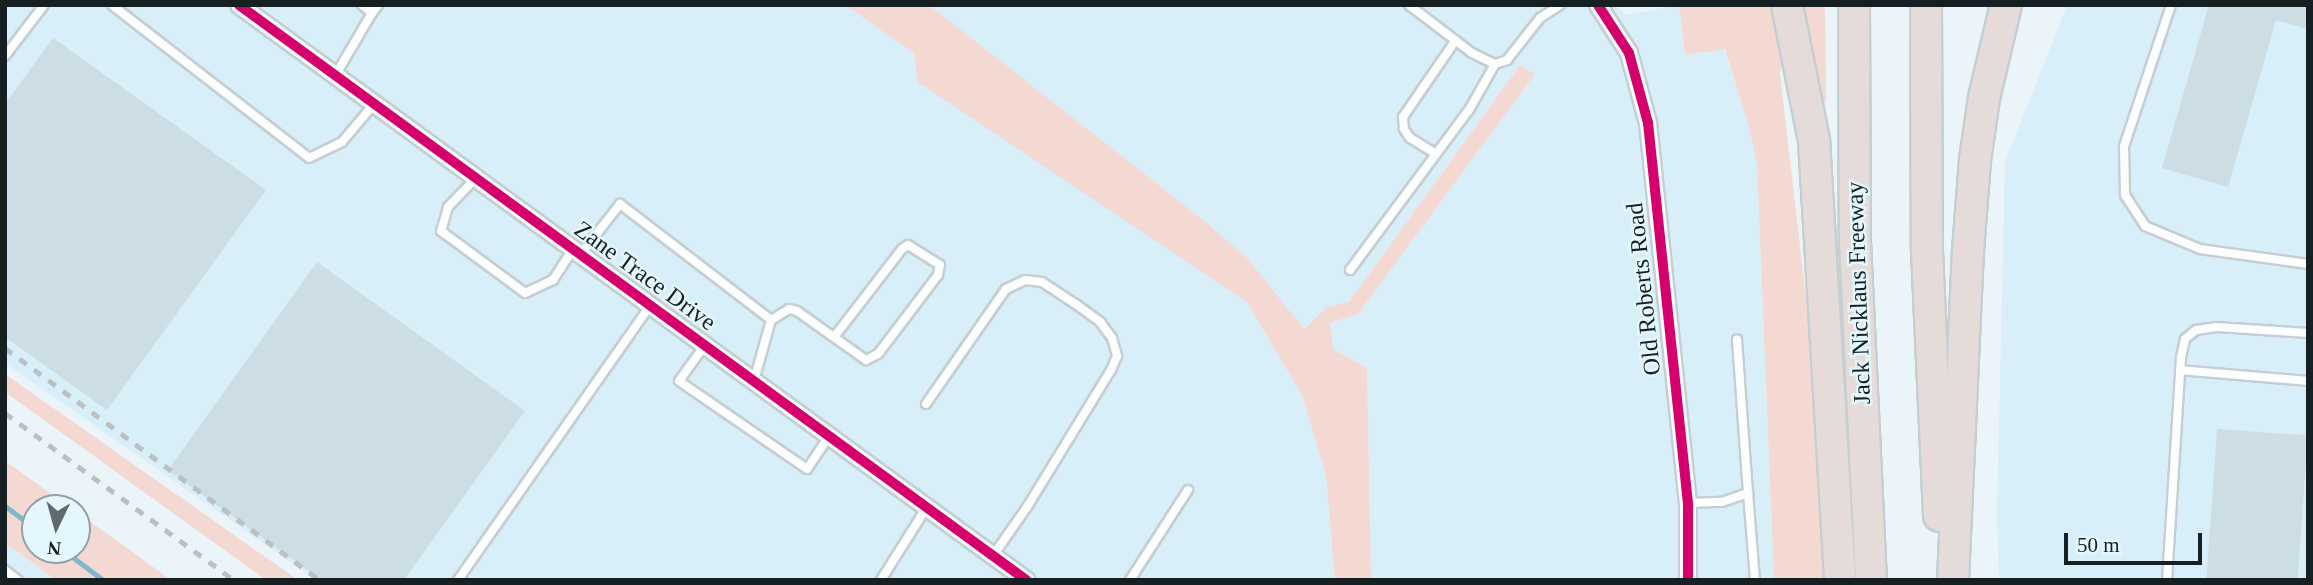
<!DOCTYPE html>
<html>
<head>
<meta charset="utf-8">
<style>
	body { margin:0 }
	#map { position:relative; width:2313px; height:585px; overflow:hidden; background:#eaf4f9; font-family:"Times New Roman",serif }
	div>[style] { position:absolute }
	.built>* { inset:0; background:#d8eef8 }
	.green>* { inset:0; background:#f4d9d2 }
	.stream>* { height:5px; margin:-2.5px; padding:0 2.5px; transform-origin:2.5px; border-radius:2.5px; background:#7db8cf }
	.building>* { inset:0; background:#cddde4; transform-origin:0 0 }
	.roads { filter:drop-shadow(2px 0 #c5ced1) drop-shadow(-2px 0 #c5ced1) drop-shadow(0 2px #c5ced1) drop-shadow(0 -2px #c5ced1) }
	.service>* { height:8px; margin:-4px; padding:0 4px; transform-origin:4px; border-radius:4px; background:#fcfdfe }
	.minor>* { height:16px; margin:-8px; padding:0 8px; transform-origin:8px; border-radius:8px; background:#fcfdfe }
	.motorway>* { height:30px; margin:-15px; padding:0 15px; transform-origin:15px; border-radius:15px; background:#e5dcda }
	.rail>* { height:5px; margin-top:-2.5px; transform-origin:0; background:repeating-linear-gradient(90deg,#bdc0c1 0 9px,transparent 0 18px) }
	.cycleway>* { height:10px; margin:-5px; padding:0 5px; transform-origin:5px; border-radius:5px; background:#d6006c }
	span { translate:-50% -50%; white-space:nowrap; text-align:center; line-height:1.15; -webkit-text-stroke:5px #e4f7ff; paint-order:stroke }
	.street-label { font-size:24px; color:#161f22 }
	.frame { position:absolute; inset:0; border:7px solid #161f22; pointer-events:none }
	.north { position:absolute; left:21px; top:494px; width:70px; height:70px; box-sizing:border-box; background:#e4f7ff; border:2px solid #92a1a7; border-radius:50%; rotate:185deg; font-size:19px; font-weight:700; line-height:28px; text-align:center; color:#161f22 }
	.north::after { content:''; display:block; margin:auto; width:24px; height:32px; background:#606a6d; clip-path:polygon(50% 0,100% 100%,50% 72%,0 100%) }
	.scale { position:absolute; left:2064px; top:533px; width:138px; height:32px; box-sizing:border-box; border:4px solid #161f22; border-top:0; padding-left:9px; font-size:21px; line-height:24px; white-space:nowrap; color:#161f22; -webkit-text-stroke:5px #e4f7ff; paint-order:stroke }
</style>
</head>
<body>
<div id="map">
	<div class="built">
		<i style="clip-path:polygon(5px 5px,845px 5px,914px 53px,1121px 215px,1247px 302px,1303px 396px,1326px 475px,1335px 580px,316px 580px,5px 363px)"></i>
		<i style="clip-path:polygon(929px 5px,1617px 5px,1626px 15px,1679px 5px,1685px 55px,1724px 49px,1748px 124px,1757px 164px,1774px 580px,1371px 580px,1367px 369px,1333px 349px,1330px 323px,1358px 314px,1535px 74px,1519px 66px,1349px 302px,1327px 307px,1304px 329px,1248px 259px)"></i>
		<i style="clip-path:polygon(2067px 5px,2308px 5px,2308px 580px,1999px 580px,1997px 514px,2005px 162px)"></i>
		<i style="clip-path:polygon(5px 543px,51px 576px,56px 580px,5px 580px)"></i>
	</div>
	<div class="green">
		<i style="clip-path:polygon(845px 5px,929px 5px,1208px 224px,1248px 259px,1304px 329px,1327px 307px,1349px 302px,1520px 65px,1535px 74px,1358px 314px,1330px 323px,1333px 349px,1367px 368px,1371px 580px,1335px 580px,1326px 475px,1303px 397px,1247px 302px,918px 82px,914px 53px)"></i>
		<i style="clip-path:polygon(1679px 5px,1773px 5px,1784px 48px,1780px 74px,1811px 341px,1826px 580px,1774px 580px,1757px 164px,1748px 124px,1725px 49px,1685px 55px)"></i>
		<i style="clip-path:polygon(1801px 5px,1825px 5px,1826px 102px,1818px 103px)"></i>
		<i style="clip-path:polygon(5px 374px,298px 580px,266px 580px,5px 392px)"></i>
		<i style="clip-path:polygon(5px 461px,71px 508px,35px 508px,35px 550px,77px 550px,77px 512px,171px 580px,56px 580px,51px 576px,5px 543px)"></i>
	</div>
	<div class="stream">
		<i style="left:5px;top:506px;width:38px;rotate:37deg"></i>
		<i style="left:63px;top:550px;width:50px;rotate:36.9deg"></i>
	</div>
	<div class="building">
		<i style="clip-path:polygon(2209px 5px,2308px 5px,2308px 29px,2276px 20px,2228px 187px,2162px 168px)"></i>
		<i style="clip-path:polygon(53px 38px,266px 190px,107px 410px,5px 337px,5px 104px)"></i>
		<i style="clip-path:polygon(317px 262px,525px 411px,404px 580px,321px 580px,168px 470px)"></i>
		<i style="left:2217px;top:429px;width:91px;height:151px;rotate:4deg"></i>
	</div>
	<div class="roads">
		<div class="service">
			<i style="left:112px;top:5px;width:249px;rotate:37.8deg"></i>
			<i style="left:309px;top:158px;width:37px;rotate:-26deg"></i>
			<i style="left:342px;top:142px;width:50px;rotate:-49.9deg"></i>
			<i style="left:1409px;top:5px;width:79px;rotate:37.3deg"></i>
			<i style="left:1472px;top:53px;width:25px;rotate:26deg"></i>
			<i style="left:1495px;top:64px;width:13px;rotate:-18deg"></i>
			<i style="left:1507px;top:60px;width:53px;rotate:-51.8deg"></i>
			<i style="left:1540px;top:18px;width:24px;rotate:-33deg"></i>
			<i style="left:2171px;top:5px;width:149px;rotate:108.4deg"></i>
			<i style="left:2124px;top:146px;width:49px;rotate:88.8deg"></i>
			<i style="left:2125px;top:195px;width:37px;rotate:57deg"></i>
			<i style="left:2145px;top:226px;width:60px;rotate:22.7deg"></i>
			<i style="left:2200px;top:249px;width:109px;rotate:7.9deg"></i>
			<i style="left:372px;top:13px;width:10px;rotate:-53deg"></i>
			<i style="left:5px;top:56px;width:64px;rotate:-52.6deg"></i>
			<i style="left:335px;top:76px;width:73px;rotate:-59.6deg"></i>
			<i style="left:372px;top:13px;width:13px;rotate:-141deg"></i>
			<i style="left:1436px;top:154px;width:31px;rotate:-148deg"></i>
			<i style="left:1410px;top:138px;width:11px;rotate:-124deg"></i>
			<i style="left:1404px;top:129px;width:12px;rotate:-95deg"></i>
			<i style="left:1403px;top:117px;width:93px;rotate:-55.5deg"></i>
			<i style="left:476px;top:178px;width:40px;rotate:134deg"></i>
			<i style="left:448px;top:207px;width:25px;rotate:106deg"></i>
			<i style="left:441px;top:231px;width:104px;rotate:36.4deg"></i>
			<i style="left:525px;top:293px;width:31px;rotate:-25deg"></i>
			<i style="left:553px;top:280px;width:37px;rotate:-57deg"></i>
			<i style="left:580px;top:255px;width:65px;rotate:-51.9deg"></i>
			<i style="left:620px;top:204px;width:190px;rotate:37.5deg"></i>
			<i style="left:771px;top:320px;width:63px;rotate:105.6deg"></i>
			<i style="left:1350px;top:270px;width:199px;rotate:-53.4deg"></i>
			<i style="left:1469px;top:110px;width:53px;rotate:-60.5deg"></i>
			<i style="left:771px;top:320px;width:21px;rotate:-31deg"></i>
			<i style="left:789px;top:309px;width:8px;rotate:14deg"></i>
			<i style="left:797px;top:311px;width:85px;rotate:35.4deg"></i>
			<i style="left:866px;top:360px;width:13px;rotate:-27deg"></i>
			<i style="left:878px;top:354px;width:99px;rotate:-52.8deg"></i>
			<i style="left:938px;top:275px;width:10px;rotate:-79deg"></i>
			<i style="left:940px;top:265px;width:38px;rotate:-148deg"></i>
			<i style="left:908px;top:245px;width:7px;rotate:146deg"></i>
			<i style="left:902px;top:249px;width:110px;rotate:127.6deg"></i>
			<i style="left:705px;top:345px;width:44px;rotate:125.8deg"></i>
			<i style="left:679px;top:381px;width:155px;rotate:34.5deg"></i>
			<i style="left:807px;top:469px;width:40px;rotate:-56deg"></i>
			<i style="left:2180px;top:370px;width:128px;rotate:4.9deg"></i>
			<i style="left:926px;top:404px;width:140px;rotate:-55.2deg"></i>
			<i style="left:1006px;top:289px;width:21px;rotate:-25deg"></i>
			<i style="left:1025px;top:280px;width:17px;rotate:7deg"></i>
			<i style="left:1042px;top:282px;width:42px;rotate:33.3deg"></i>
			<i style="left:1077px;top:305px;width:29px;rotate:36deg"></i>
			<i style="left:1100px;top:322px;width:20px;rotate:53deg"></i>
			<i style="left:1112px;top:338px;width:19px;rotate:74deg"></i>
			<i style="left:1117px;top:356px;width:15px;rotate:113deg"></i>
			<i style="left:1111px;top:370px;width:161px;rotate:121.5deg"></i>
			<i style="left:1027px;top:507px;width:60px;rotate:124.8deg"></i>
			<i style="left:1748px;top:493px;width:87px;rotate:85.4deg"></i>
			<i style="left:1688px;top:503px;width:34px;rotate:-2deg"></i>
			<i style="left:1722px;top:502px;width:28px;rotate:-19deg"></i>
			<i style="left:1748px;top:493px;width:154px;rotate:-94.1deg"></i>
			<i style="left:5px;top:570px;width:16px;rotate:38deg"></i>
			<i style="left:458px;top:580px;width:335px;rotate:-55deg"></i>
			<i style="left:881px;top:580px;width:86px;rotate:-57.8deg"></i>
			<i style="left:1130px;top:580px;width:107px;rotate:-57.2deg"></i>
			<i style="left:2167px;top:580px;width:223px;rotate:-86.4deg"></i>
			<i style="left:2181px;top:357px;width:18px;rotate:-77deg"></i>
			<i style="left:2185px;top:339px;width:14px;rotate:-39deg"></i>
			<i style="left:2196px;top:330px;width:21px;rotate:-8deg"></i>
			<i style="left:2217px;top:327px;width:91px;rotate:3.8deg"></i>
		</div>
		<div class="minor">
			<i style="left:239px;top:5px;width:975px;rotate:36.15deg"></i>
			<i style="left:1598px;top:5px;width:57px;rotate:57.1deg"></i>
			<i style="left:1629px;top:53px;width:73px;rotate:74.8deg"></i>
			<i style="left:1648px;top:123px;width:385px;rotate:84deg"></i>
			<i style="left:1688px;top:506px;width:74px;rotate:90deg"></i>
		</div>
		<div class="motorway">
			<i style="left:1787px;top:5px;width:138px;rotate:78.7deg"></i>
			<i style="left:1814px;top:140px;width:441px;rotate:86.6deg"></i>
			<i style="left:1854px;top:5px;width:237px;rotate:89.8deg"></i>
			<i style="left:1855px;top:242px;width:338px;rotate:87.3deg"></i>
			<i style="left:1926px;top:5px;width:246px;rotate:89.8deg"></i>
			<i style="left:1927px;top:251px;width:265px;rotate:87.4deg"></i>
			<i style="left:1953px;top:580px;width:329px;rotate:-87.4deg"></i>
			<i style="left:1968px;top:251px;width:91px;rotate:-85.6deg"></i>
			<i style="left:1975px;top:160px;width:63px;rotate:-81.7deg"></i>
			<i style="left:1984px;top:98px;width:96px;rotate:-76.7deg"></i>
		</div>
	</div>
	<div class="rail">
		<i style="left:5px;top:348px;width:391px;rotate:36.4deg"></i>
		<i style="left:5px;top:413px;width:283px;rotate:36.1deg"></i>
	</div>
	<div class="cycleway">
		<i style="left:239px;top:5px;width:975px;rotate:36.15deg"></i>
		<i style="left:1598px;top:5px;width:57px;rotate:57.1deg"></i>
		<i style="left:1629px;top:53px;width:73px;rotate:74.8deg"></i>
		<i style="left:1648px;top:123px;width:385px;rotate:84deg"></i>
		<i style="left:1688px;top:506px;width:74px;rotate:90deg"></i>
	</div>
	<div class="street-label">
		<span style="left:645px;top:276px;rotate:36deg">Zane Trace Drive</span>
		<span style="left:1644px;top:289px;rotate:-96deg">Old Roberts Road</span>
		<span style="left:1859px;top:293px;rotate:-92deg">Jack Nicklaus Freeway</span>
	</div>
	<div class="frame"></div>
	<div class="north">N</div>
	<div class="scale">50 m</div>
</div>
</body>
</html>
